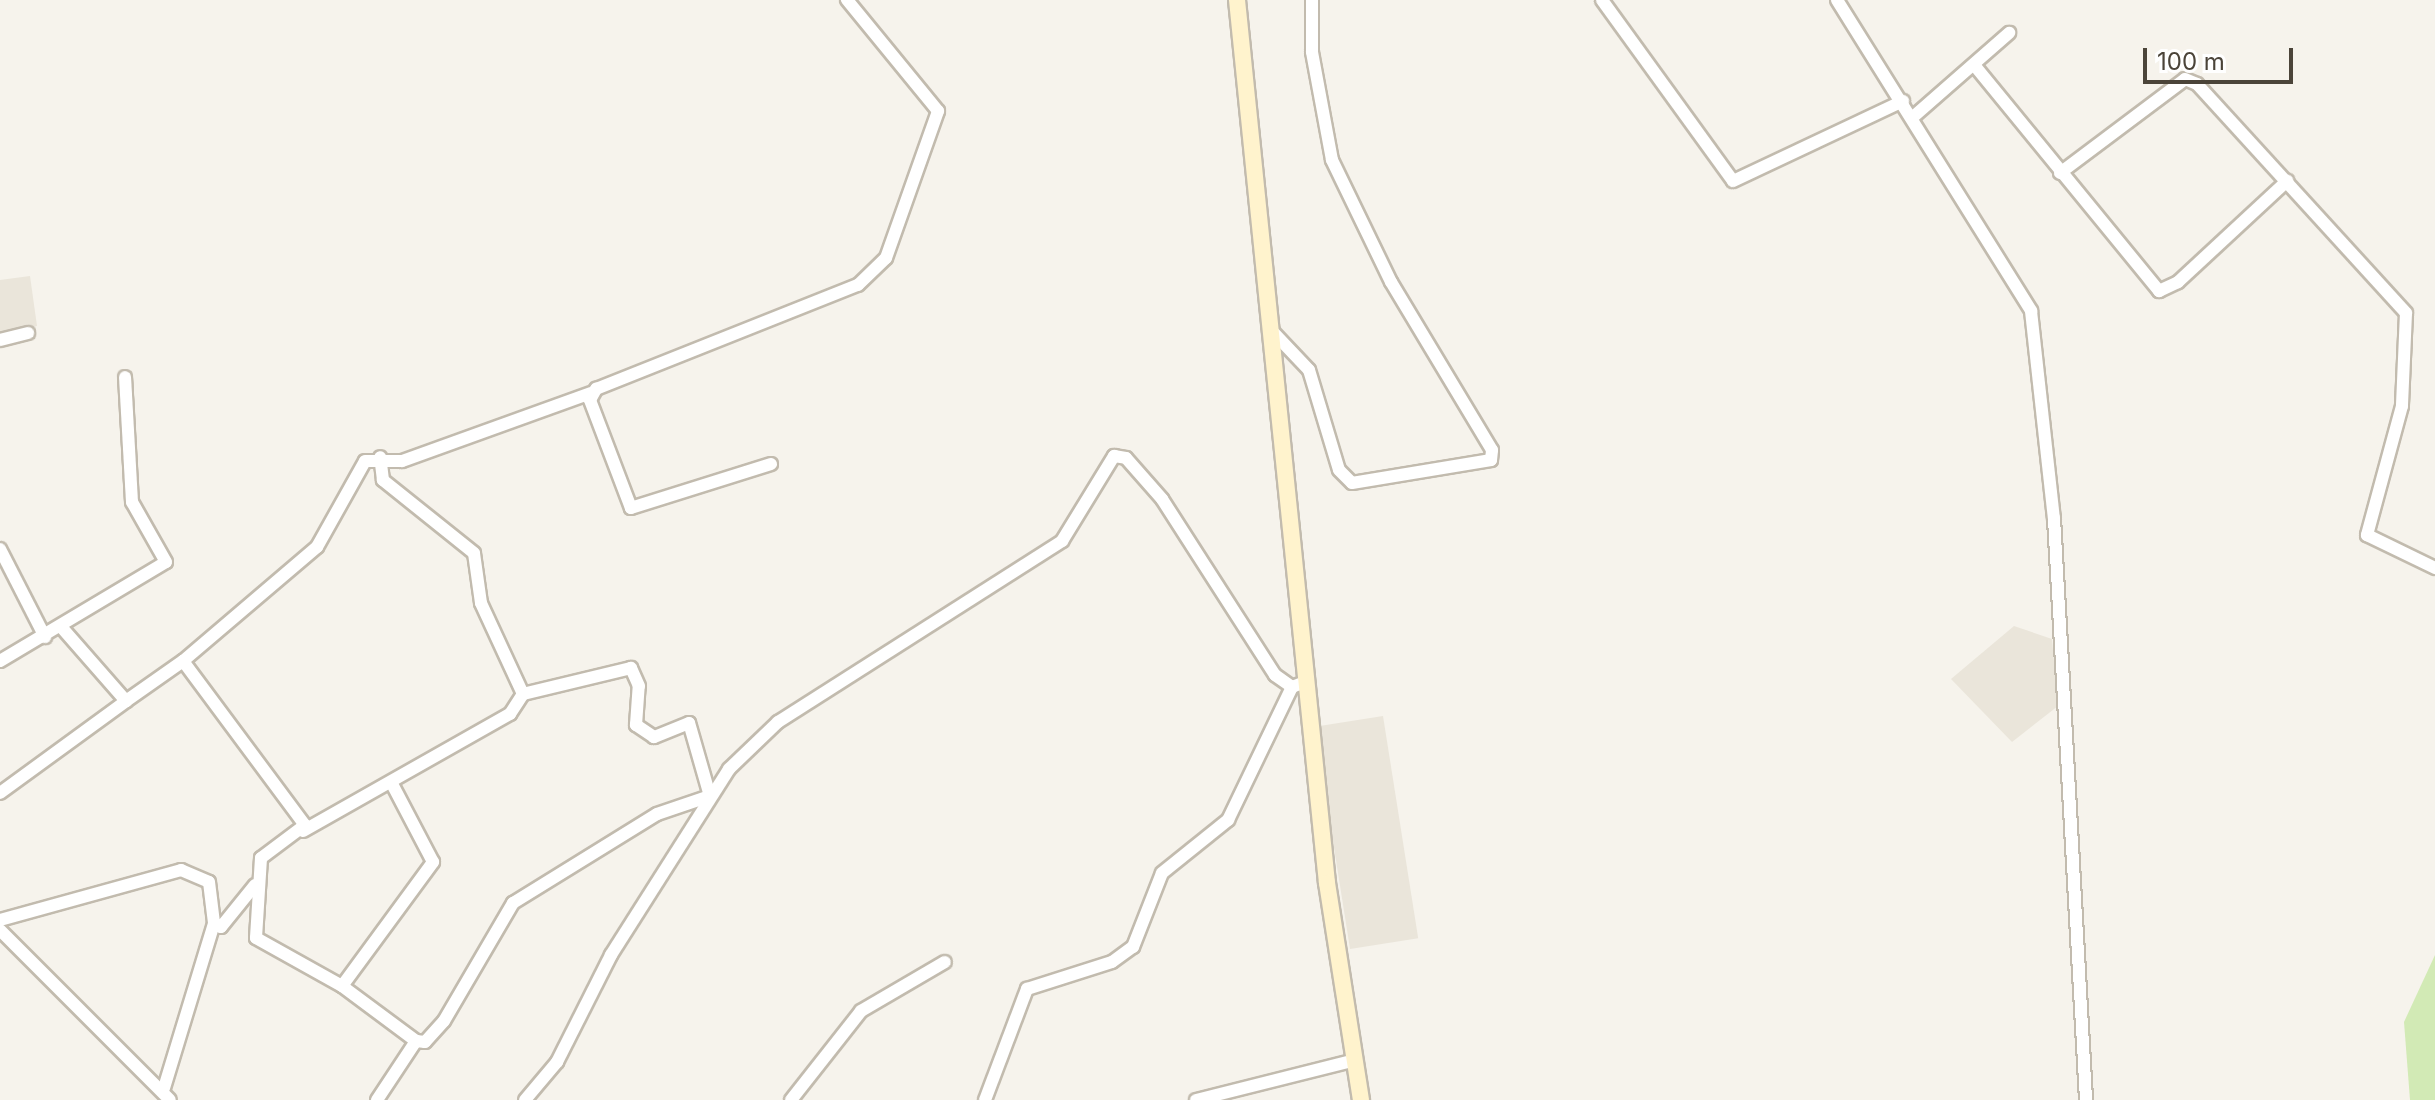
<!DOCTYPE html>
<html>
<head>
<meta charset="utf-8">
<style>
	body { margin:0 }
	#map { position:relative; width:2435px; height:1100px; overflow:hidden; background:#f6f3ec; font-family:Inter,sans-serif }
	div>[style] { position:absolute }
	.residential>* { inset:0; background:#eae5da; transform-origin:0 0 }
	.green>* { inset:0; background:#d2eab5 }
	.roads { filter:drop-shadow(2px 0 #c2bbae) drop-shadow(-2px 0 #c2bbae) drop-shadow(0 2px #c2bbae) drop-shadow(0 -2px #c2bbae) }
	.street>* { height:12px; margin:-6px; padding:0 6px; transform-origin:6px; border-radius:6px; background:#fff }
	.secondary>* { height:16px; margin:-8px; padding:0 8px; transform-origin:8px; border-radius:8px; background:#fff3cd }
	span { translate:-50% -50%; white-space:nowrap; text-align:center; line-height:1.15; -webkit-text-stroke:8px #fff; paint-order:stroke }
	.scale { position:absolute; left:2143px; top:48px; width:150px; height:36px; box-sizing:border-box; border:4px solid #4b4439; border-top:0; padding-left:10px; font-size:24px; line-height:28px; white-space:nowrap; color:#4b4439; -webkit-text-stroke:6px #fff; paint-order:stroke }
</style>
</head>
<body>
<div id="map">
	<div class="residential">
		<i style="clip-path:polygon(30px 276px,37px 326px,0 335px,0 280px)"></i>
		<i style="clip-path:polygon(2014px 626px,2052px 639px,2058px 706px,2012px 742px,1951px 679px)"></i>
		<i style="left:1383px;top:716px;width:225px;height:69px;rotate:81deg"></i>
	</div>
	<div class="green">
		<i style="clip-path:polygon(2435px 955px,2435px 1100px,2410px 1100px,2404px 1022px)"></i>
	</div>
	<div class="roads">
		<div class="street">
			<i style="left:1602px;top:0;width:223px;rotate:54.1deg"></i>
			<i style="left:1733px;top:181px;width:188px;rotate:-25.2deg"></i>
			<i style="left:1837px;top:0;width:367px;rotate:58deg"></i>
			<i style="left:2031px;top:311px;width:208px;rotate:83.7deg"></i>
			<i style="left:2054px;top:518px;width:583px;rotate:86.85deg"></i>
			<i style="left:1975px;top:66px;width:291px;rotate:50.7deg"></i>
			<i style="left:2159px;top:291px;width:21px;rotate:-25deg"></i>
			<i style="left:2178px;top:282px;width:149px;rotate:-42.8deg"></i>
			<i style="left:1913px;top:117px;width:128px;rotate:-41.2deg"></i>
			<i style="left:2060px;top:173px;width:156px;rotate:-36.9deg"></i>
			<i style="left:2185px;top:79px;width:13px;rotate:23deg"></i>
			<i style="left:2197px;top:84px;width:310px;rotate:47.6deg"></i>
			<i style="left:2406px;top:313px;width:93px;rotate:92.5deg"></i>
			<i style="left:2402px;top:406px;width:134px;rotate:105.2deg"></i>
			<i style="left:2367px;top:535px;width:76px;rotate:25.9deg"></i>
			<i style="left:1271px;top:330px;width:55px;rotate:46.5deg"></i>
			<i style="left:1309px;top:370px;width:104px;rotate:73.3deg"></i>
			<i style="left:1339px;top:470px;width:18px;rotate:45deg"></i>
			<i style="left:1352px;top:483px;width:141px;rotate:-9.4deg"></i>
			<i style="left:1491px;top:460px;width:10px;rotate:-84deg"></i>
			<i style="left:1492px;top:450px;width:196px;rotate:-121deg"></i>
			<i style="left:1391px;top:282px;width:136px;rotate:-115.8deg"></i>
			<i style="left:1332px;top:160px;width:110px;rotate:-100.5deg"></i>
			<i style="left:1312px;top:52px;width:52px;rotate:-90deg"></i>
			<i style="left:0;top:340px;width:29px;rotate:-14deg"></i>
			<i style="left:771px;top:464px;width:147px;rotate:162.6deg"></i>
			<i style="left:631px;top:508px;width:116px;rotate:-110.8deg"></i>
			<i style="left:590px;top:400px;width:13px;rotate:-61deg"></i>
			<i style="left:596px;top:389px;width:282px;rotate:-21.7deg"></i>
			<i style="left:858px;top:285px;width:39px;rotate:-44deg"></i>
			<i style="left:886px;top:258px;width:156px;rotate:-70.5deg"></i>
			<i style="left:938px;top:111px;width:144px;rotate:-129.3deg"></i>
			<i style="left:0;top:549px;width:99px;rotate:62.9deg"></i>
			<i style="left:63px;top:629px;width:96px;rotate:48.8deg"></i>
			<i style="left:126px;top:701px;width:70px;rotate:-35.1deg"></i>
			<i style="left:183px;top:661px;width:204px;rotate:53.4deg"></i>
			<i style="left:305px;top:825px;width:55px;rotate:143.1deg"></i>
			<i style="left:261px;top:858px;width:80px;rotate:93.6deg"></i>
			<i style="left:256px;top:938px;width:98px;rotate:29.2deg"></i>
			<i style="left:342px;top:986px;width:92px;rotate:36.6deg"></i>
			<i style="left:416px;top:1041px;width:9px;rotate:6deg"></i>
			<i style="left:425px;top:1042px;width:28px;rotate:-48deg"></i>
			<i style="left:444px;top:1021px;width:137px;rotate:-59.7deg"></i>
			<i style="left:513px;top:903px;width:169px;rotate:-31.7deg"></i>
			<i style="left:657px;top:814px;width:56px;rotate:-18.8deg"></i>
			<i style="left:710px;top:796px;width:76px;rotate:-106deg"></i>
			<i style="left:689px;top:723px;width:38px;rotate:158deg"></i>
			<i style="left:654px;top:737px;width:22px;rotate:-146deg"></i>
			<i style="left:636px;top:725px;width:39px;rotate:-86deg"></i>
			<i style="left:639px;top:686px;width:20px;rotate:-114deg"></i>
			<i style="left:631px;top:668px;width:111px;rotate:166.5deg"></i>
			<i style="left:0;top:661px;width:193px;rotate:-30.8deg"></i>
			<i style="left:166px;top:562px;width:69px;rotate:-119.5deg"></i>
			<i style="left:132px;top:502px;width:125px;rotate:-93.2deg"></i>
			<i style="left:183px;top:661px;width:176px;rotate:-40.4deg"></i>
			<i style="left:317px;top:547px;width:98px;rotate:-60.8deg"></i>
			<i style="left:365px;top:461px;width:37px"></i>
			<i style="left:402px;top:461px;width:201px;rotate:-19.8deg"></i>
			<i style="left:0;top:793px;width:156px;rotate:-36.1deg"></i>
			<i style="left:303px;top:831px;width:238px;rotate:-29.5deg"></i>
			<i style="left:510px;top:714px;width:24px;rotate:-57deg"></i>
			<i style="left:523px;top:694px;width:100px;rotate:-114.8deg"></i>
			<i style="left:481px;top:603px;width:50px;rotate:-98deg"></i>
			<i style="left:474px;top:553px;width:117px;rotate:-141.3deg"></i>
			<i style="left:383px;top:480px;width:23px;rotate:-97deg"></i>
			<i style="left:0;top:920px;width:188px;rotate:-15.4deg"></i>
			<i style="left:181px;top:870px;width:30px;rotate:23deg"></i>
			<i style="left:209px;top:882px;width:41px;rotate:83deg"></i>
			<i style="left:214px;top:923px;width:8px;rotate:30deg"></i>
			<i style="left:221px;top:927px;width:54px;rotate:-51deg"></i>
			<i style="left:0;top:930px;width:240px;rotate:45deg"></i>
			<i style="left:342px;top:986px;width:154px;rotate:-53.7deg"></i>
			<i style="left:433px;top:862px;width:90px;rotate:-117.7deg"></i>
			<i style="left:164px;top:1088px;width:172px;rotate:-73.1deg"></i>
			<i style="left:377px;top:1100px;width:71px;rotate:-56.5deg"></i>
			<i style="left:525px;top:1100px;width:50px;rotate:-49.9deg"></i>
			<i style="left:557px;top:1062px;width:120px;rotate:-63.2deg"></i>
			<i style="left:611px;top:955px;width:220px;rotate:-57.6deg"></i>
			<i style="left:729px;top:769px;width:68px;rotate:-43.8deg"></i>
			<i style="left:778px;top:722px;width:337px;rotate:-32.5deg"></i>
			<i style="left:1062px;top:541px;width:100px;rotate:-58.5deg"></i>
			<i style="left:1114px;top:456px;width:12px;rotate:9deg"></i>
			<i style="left:1126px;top:458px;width:55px;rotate:48.7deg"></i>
			<i style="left:1162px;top:499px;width:209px;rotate:57.3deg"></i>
			<i style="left:1275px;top:675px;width:21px;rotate:35deg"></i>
			<i style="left:1292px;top:687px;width:17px;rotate:-21deg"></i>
			<i style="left:791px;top:1100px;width:113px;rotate:-51.8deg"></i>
			<i style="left:861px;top:1011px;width:97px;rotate:-30.3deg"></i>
			<i style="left:985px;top:1100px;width:119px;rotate:-69.3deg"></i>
			<i style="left:1027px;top:989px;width:89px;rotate:-17.6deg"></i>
			<i style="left:1112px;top:962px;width:26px;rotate:-36deg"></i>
			<i style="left:1133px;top:947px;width:79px;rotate:-68.6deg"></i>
			<i style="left:1162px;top:873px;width:85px;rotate:-38.8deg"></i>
			<i style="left:1228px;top:820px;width:148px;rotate:-64.3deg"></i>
			<i style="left:1196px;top:1100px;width:160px;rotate:-14.1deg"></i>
		</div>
		<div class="secondary">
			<i style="left:1237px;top:0;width:888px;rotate:84.18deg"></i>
			<i style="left:1327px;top:883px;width:220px;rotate:81.1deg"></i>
		</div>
	</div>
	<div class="scale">100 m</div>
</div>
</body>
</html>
